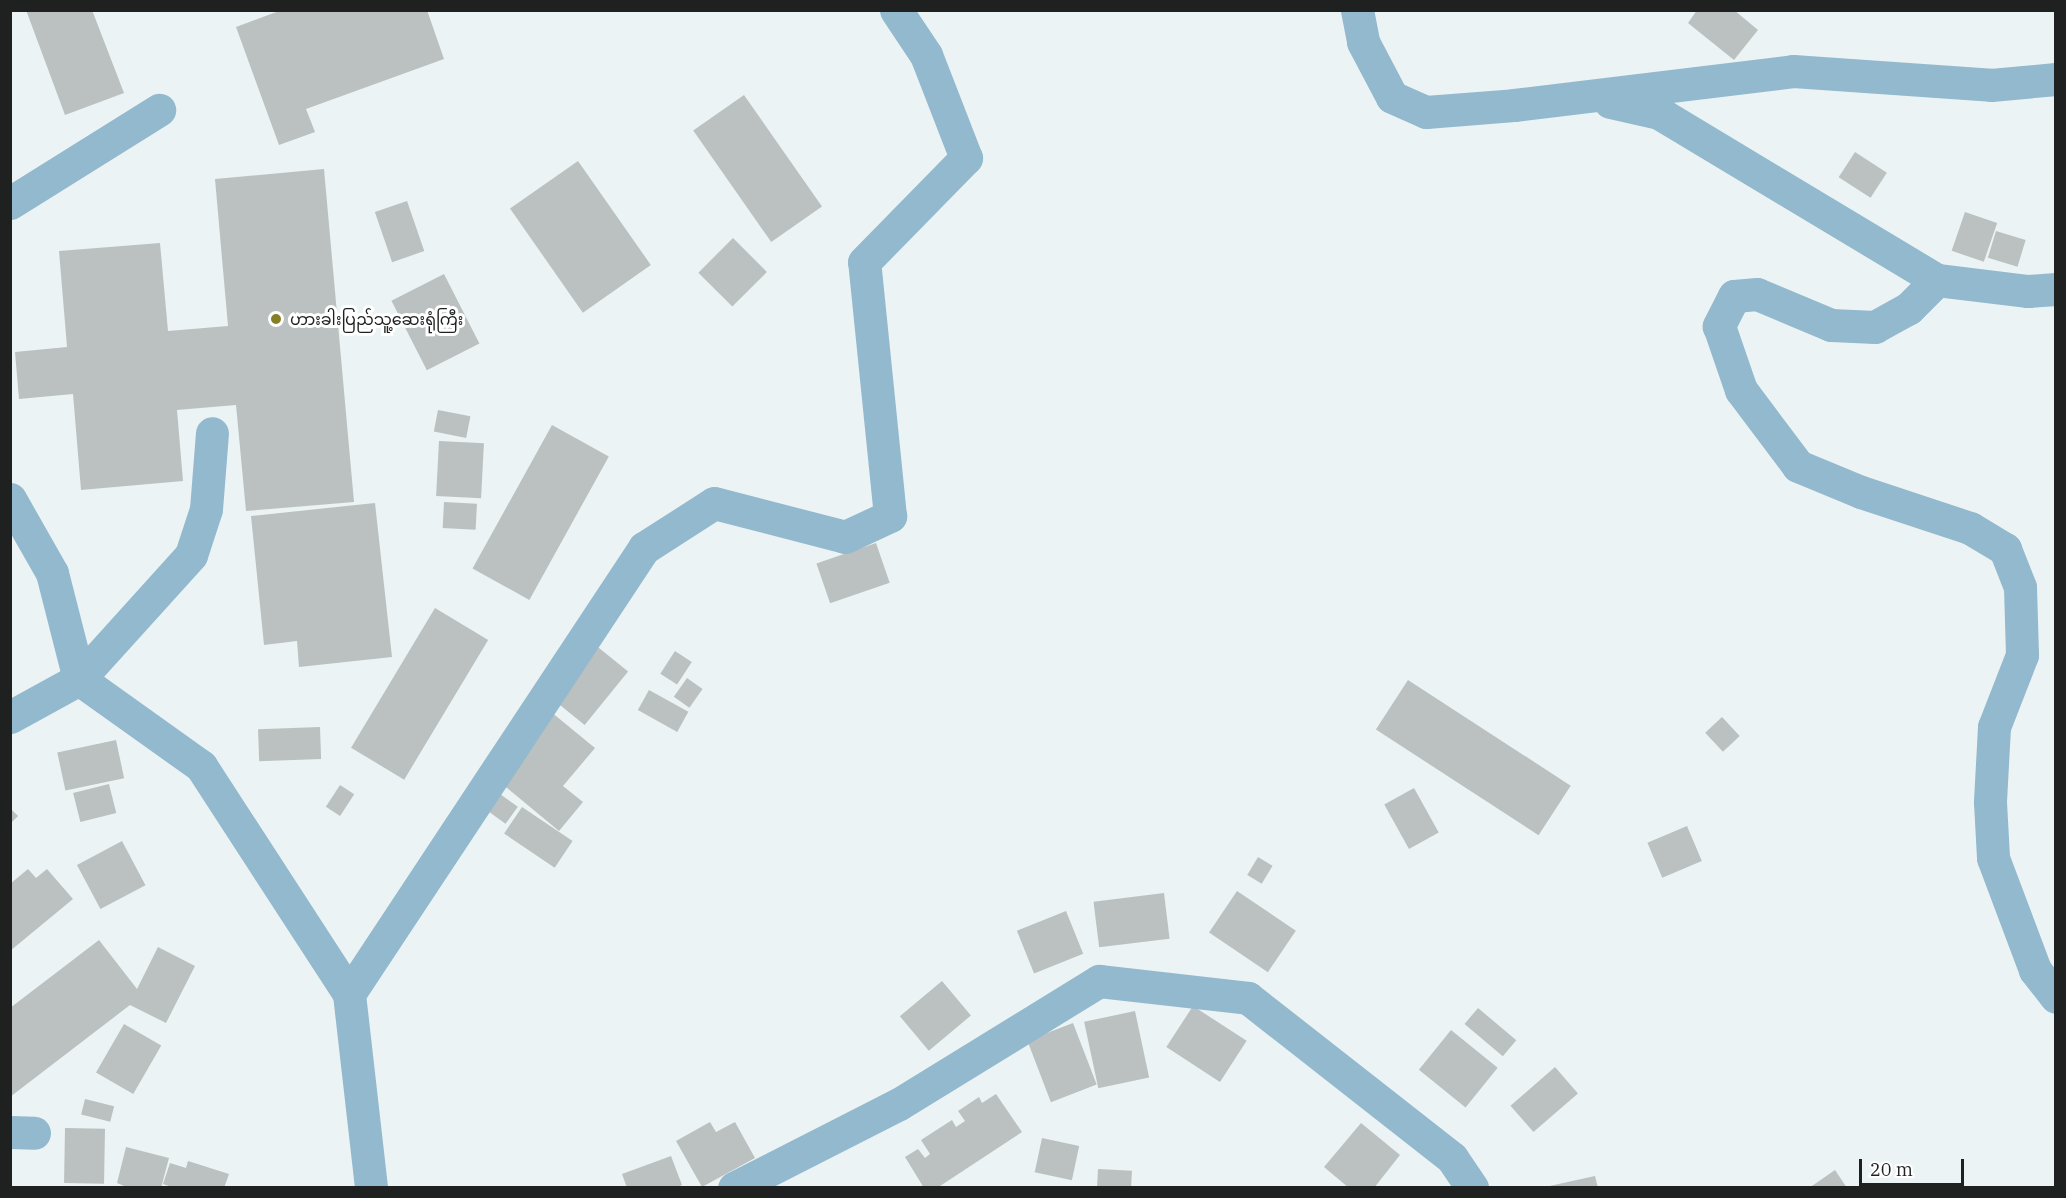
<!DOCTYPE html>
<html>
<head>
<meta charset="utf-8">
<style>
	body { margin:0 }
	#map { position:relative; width:2066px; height:1198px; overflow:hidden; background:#ecf3f4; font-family:"IBM Plex Serif","Noto Sans Myanmar",serif }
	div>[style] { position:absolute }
	.building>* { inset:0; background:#bbc1c0; transform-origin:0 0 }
	.minor>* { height:33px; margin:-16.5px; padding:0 16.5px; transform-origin:16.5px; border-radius:16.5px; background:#92b9cd }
	.dots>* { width:16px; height:16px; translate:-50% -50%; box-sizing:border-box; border:3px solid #fff; border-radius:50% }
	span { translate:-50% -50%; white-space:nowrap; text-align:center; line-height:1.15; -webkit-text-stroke:6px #fff; paint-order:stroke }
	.poi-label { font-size:16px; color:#1f2121 }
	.left { translate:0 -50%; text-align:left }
	.frame { position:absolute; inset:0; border:12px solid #1f2121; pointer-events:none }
	.scale { position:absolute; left:1859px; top:1159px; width:105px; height:27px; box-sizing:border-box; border:3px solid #1f2121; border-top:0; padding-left:8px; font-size:18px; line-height:21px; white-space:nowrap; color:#1f2121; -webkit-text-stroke:4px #fff; paint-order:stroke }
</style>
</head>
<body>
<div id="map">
	<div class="building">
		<i style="clip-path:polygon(26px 10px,92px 10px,124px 93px,65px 115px)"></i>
		<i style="clip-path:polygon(282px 10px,427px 10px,444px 59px,306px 109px,315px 132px,279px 145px,236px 27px)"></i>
		<i style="clip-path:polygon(1697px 10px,1734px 10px,1758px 30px,1734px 60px,1688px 23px)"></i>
		<i style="left:744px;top:95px;width:136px;height:62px;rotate:55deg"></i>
		<i style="left:1855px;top:152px;width:38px;height:30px;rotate:33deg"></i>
		<i style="left:578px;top:161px;width:127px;height:83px;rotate:55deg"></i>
		<i style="clip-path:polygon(324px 169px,354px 502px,246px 511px,236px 405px,177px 410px,183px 481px,81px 490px,73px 394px,19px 399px,15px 352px,67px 347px,59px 251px,160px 243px,168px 331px,228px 326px,215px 179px)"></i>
		<i style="left:407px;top:201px;width:53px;height:34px;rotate:71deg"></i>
		<i style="left:1965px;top:212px;width:34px;height:41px;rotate:19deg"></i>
		<i style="left:1996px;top:231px;width:31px;height:28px;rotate:17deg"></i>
		<i style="left:733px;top:238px;width:48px;height:49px;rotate:45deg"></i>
		<i style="left:444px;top:274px;width:78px;height:59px;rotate:63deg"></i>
		<i style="left:438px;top:410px;width:33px;height:22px;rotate:11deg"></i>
		<i style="left:552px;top:425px;width:65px;height:164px;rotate:29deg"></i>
		<i style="left:439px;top:441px;width:45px;height:55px;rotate:3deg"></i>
		<i style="left:444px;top:502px;width:33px;height:26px;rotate:3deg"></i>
		<i style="clip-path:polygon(375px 503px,392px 657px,299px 667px,297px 641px,264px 645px,251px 516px)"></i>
		<i style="left:876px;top:543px;width:42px;height:63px;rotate:71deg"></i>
		<i style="left:435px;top:608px;width:62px;height:163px;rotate:31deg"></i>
		<i style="left:583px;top:635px;width:58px;height:69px;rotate:39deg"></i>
		<i style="left:675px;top:651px;width:20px;height:27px;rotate:33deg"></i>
		<i style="left:687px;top:678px;width:19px;height:23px;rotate:35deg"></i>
		<i style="left:1408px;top:680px;width:194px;height:59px;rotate:33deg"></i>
		<i style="left:649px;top:690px;width:45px;height:23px;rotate:29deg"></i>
		<i style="clip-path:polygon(545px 707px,595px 748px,563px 786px,583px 802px,559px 831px,489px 773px)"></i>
		<i style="left:1722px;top:717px;width:26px;height:23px;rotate:47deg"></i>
		<i style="left:320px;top:727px;width:32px;height:62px;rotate:88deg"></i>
		<i style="left:116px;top:740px;width:39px;height:60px;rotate:78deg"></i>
		<i style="left:109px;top:784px;width:30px;height:37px;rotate:76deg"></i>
		<i style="left:340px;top:785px;width:17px;height:26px;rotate:33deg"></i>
		<i style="left:1414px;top:788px;width:51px;height:34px;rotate:61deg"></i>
		<i style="left:496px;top:791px;width:27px;height:21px;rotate:36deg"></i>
		<i style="left:522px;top:807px;width:61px;height:32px;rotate:34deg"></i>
		<i style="clip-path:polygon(10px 808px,18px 816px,10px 824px)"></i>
		<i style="left:1687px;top:826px;width:38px;height:43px;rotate:67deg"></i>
		<i style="left:122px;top:841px;width:50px;height:51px;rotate:62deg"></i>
		<i style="left:1258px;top:857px;width:17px;height:21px;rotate:31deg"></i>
		<i style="clip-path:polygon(28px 869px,36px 878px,47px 869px,73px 899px,10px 951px,10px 884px)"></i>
		<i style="left:1237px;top:891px;width:71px;height:50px;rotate:34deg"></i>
		<i style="left:1164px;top:893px;width:46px;height:71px;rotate:83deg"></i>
		<i style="left:1066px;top:911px;width:46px;height:53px;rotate:68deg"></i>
		<i style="clip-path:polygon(99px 940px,137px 989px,158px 947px,195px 966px,166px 1023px,130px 1005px,10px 1097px,10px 1008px)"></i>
		<i style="left:942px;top:981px;width:45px;height:55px;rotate:50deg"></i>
		<i style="left:1193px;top:1006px;width:64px;height:49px;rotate:33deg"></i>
		<i style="left:1478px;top:1008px;width:50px;height:21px;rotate:40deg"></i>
		<i style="left:1135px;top:1011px;width:68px;height:52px;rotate:78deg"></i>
		<i style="left:1073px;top:1023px;width:66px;height:49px;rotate:69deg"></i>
		<i style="left:124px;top:1024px;width:43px;height:56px;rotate:30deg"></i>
		<i style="left:1451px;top:1030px;width:60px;height:51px;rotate:39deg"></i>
		<i style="left:1555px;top:1067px;width:35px;height:59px;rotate:49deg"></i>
		<i style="clip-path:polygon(996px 1094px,1022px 1132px,937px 1188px,924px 1188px,905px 1157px,918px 1149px,925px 1158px,930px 1154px,921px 1140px,952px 1120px,956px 1127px,965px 1121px,958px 1111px,979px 1097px,982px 1103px)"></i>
		<i style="left:85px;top:1099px;width:30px;height:16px;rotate:14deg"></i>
		<i style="clip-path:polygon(710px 1122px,716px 1132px,735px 1122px,755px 1158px,702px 1187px,676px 1141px)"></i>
		<i style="clip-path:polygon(1361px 1123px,1400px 1155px,1374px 1188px,1349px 1188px,1324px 1167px)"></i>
		<i style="left:65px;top:1128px;width:40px;height:55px;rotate:1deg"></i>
		<i style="left:1042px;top:1138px;width:38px;height:35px;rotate:12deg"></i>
		<i style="clip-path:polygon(126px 1147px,169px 1158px,161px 1188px,129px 1188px,117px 1183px)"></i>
		<i style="clip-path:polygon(671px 1156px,682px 1185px,675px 1188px,627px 1188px,622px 1174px)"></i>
		<i style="clip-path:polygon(188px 1161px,229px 1174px,224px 1188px,175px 1188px,163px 1184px,170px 1163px,186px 1168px)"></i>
		<i style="left:1098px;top:1169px;width:34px;height:19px;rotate:3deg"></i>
		<i style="clip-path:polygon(1835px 1170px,1847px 1188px,1809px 1188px)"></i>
		<i style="clip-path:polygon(1595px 1176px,1598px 1188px,1545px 1188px,1545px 1187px)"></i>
	</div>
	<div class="minor">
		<i style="left:1357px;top:10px;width:33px;rotate:79deg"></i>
		<i style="left:1363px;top:42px;width:62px;rotate:62.2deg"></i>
		<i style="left:1392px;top:97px;width:37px;rotate:24deg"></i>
		<i style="left:1426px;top:112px;width:88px;rotate:-4.5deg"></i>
		<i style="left:1514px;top:105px;width:281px;rotate:-6.9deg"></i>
		<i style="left:1793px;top:71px;width:198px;rotate:4deg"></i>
		<i style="left:1991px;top:85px;width:65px;rotate:-5.3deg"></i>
		<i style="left:1610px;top:102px;width:50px;rotate:12.7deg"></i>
		<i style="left:1659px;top:113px;width:324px;rotate:31deg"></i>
		<i style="left:1937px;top:280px;width:92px;rotate:6.9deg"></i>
		<i style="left:2028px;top:291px;width:28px;rotate:-4deg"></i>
		<i style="left:10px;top:203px;width:176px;rotate:-32deg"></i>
		<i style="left:1937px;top:280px;width:40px;rotate:135deg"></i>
		<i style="left:1909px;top:308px;width:39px;rotate:151deg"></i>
		<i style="left:1875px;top:327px;width:44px;rotate:-177.4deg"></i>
		<i style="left:1831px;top:325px;width:80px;rotate:-157.3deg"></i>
		<i style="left:1757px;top:294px;width:23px;rotate:175deg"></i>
		<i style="left:1734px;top:296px;width:34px;rotate:117deg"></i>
		<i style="left:1719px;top:326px;width:68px;rotate:71deg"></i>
		<i style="left:1741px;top:390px;width:95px;rotate:53.1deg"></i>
		<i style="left:1798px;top:466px;width:68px;rotate:22.4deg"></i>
		<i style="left:1861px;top:492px;width:115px;rotate:18.3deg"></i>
		<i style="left:1970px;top:528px;width:41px;rotate:31deg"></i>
		<i style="left:2005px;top:549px;width:41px;rotate:68.5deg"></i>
		<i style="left:2020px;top:587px;width:68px;rotate:88.3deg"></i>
		<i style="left:2022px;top:655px;width:77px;rotate:111.3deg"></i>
		<i style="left:1994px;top:727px;width:75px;rotate:93.1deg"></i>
		<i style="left:1990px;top:802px;width:56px;rotate:86.9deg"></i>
		<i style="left:1993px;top:858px;width:120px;rotate:69.4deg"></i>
		<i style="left:2035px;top:970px;width:34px;rotate:52deg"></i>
		<i style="left:10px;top:499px;width:85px;rotate:60.4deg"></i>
		<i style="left:52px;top:573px;width:109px;rotate:75.7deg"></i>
		<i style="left:79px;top:679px;width:167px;rotate:-47.9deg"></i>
		<i style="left:191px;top:555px;width:48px;rotate:-71.9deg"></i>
		<i style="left:206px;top:509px;width:76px;rotate:-85.5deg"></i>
		<i style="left:10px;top:717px;width:79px;rotate:-28.8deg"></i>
		<i style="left:79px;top:679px;width:150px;rotate:35.5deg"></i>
		<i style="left:201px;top:766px;width:272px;rotate:57deg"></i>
		<i style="left:349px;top:994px;width:195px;rotate:83.5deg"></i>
		<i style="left:349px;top:994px;width:535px;rotate:-56.52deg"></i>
		<i style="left:644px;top:548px;width:83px;rotate:-32.7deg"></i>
		<i style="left:714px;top:503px;width:135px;rotate:14.5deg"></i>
		<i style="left:845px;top:537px;width:50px;rotate:-25deg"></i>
		<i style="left:890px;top:516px;width:255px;rotate:-95.8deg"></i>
		<i style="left:864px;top:262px;width:146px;rotate:-45.6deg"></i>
		<i style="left:966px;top:158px;width:110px;rotate:-111.2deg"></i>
		<i style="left:926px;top:55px;width:54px;rotate:-123.7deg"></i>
		<i style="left:10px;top:1132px;width:24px;rotate:2deg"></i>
		<i style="left:734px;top:1188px;width:185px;rotate:-27deg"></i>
		<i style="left:899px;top:1104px;width:235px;rotate:-31.6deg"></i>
		<i style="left:1099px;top:981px;width:150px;rotate:6.5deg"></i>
		<i style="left:1248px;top:998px;width:259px;rotate:38.1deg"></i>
		<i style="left:1452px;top:1158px;width:36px;rotate:56deg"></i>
	</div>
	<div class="dots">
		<i style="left:276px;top:319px;background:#867f26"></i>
	</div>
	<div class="poi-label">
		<span class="left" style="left:290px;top:319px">ဟားခါးပြည်သူ့ဆေးရုံကြီး</span>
	</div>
	<div class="frame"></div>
	<div class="scale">20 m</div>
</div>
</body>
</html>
